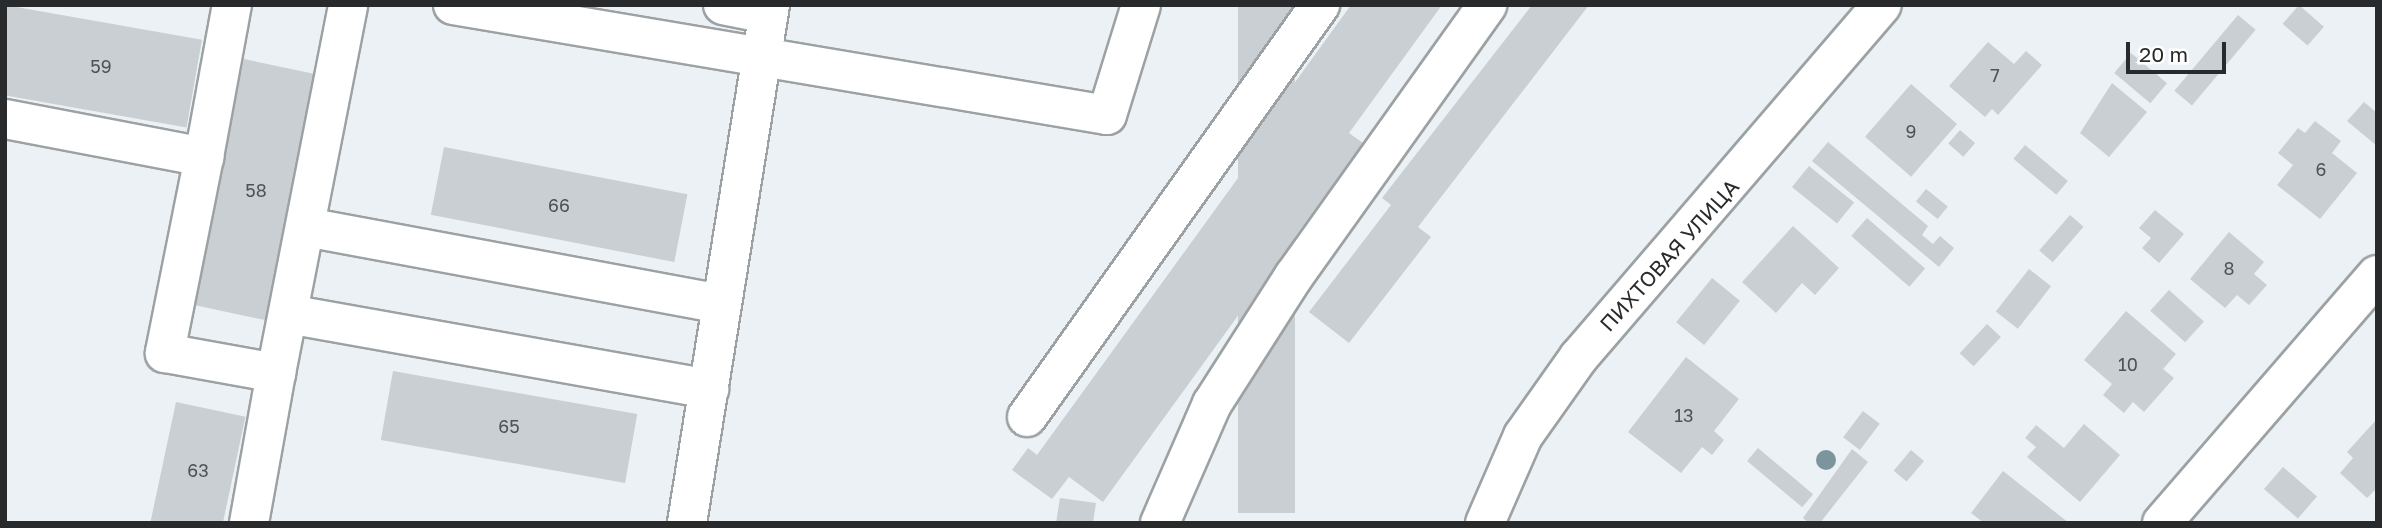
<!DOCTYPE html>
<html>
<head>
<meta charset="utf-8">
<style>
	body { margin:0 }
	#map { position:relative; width:2382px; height:528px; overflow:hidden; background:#ebf1f4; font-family:"Golos Text",sans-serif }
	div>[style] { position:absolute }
	.building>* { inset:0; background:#cacfd3; transform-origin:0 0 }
	.roads { filter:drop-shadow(2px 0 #9ca2a4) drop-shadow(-2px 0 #9ca2a4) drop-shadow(0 2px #9ca2a4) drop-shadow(0 -2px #9ca2a4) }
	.minor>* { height:38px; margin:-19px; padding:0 19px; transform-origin:19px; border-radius:19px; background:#fff }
	.trees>* { width:20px; height:20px; margin:-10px; border-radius:50%; background:#7c949c }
	span { translate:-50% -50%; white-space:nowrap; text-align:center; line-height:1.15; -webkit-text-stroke:5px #fff; paint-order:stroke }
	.number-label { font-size:18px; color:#505355 }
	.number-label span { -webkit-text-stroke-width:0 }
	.street-label { font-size:21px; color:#282a2b }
	.frame { position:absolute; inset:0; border:7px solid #282a2b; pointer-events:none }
	.scale { position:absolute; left:2126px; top:42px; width:100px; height:32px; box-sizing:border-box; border:4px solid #282a2b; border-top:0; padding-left:9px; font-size:21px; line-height:24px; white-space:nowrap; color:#282a2b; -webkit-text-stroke:5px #fff; paint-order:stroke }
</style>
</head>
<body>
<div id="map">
	<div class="building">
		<i style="left:5px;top:5px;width:200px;height:89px;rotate:10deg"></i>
		<i style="left:1238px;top:5px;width:57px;height:508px"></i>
		<i style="clip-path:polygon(1351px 5px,1442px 5px,1349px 133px,1363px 143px,1103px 502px,1069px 477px,1052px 499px,1012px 470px,1028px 448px,1037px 455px,1254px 156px,1246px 150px)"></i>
		<i style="clip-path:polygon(1532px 5px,1589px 5px,1418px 227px,1431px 237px,1349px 343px,1309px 312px,1391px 205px,1382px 198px)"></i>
		<i style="left:2299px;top:5px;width:33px;height:25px;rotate:41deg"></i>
		<i style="left:2238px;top:15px;width:23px;height:99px;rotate:40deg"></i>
		<i style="clip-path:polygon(1988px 42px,2014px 64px,2026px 51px,2042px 65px,1998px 115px,1992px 109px,1985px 117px,1949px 86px)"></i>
		<i style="left:2131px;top:53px;width:47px;height:26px;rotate:40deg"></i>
		<i style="left:244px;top:59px;width:75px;height:251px;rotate:12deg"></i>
		<i style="clip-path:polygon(2112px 83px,2147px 112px,2109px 157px,2080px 133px)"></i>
		<i style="left:1911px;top:84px;width:61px;height:70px;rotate:41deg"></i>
		<i style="clip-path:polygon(2364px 102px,2377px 113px,2377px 146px,2347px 121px)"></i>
		<i style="clip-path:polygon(2315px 121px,2341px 141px,2332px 153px,2357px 173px,2320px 219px,2277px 185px,2293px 165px,2278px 153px,2298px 128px,2305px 133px)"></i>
		<i style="left:1960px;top:130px;width:20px;height:18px;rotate:41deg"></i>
		<i style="clip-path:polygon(1828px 142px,1928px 226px,1922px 235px,1933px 244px,1940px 236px,1954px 248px,1939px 267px,1812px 161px)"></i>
		<i style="left:2025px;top:145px;width:56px;height:18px;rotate:40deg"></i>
		<i style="left:444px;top:147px;width:248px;height:69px;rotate:11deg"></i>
		<i style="left:1809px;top:166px;width:58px;height:27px;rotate:39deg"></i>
		<i style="left:1926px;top:189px;width:28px;height:16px;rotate:39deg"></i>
		<i style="clip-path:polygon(2155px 210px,2184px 234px,2159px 263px,2142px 248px,2151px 238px,2139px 228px)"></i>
		<i style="left:2070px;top:215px;width:18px;height:47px;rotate:41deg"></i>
		<i style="left:1867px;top:218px;width:77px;height:24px;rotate:41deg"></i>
		<i style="clip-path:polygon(1793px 226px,1839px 268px,1815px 295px,1802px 283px,1776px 313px,1742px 282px)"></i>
		<i style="clip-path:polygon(2229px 232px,2264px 262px,2254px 274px,2267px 285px,2249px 305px,2237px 295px,2225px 308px,2190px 279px)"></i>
		<i style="left:2029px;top:269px;width:28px;height:54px;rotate:38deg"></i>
		<i style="left:1712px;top:278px;width:36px;height:57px;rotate:39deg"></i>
		<i style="left:2169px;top:290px;width:47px;height:28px;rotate:42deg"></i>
		<i style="clip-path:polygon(2126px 311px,2176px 354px,2163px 369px,2174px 378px,2144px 412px,2133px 402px,2124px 413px,2103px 395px,2112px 384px,2084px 360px)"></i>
		<i style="left:1987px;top:324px;width:19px;height:40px;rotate:43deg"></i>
		<i style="clip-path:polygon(1686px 357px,1739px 399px,1714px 431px,1724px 440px,1712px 455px,1702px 447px,1681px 473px,1628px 432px)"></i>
		<i style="left:393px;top:371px;width:248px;height:70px;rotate:10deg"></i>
		<i style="left:176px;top:402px;width:71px;height:124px;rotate:12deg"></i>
		<i style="left:1863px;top:411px;width:21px;height:33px;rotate:37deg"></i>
		<i style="clip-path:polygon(2377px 419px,2377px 488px,2367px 498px,2340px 473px,2353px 458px,2347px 452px)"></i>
		<i style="clip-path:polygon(2084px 424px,2120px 455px,2080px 502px,2027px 457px,2036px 447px,2025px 438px,2036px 425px,2064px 448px)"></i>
		<i style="left:1758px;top:448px;width:72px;height:17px;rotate:40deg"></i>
		<i style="clip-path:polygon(1852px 449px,1868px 462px,1820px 523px,1809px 523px,1803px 518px)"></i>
		<i style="left:1911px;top:450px;width:17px;height:27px;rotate:40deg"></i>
		<i style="left:2283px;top:467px;width:45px;height:29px;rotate:41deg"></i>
		<i style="clip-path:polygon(2003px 471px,2069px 523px,1984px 523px,1971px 513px)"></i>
		<i style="clip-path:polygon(1060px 498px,1096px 503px,1093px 523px,1056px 523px)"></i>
	</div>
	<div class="roads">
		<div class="minor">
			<i style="left:453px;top:5px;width:663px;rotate:9.55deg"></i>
			<i style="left:1107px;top:115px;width:115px;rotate:-72.8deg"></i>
			<i style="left:723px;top:5px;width:46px;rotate:11.3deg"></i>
			<i style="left:5px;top:119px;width:203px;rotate:10.8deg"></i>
			<i style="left:204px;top:157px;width:200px;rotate:101.3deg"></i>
			<i style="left:165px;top:353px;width:113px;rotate:10.2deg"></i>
			<i style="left:276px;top:373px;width:375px;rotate:-78.9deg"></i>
			<i style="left:204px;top:157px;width:155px;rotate:-79.6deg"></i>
			<i style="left:306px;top:227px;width:423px;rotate:10.5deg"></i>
			<i style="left:288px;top:314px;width:428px;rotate:10.1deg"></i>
			<i style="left:1027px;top:417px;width:506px;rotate:-54.58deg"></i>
			<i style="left:249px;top:523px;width:152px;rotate:-79.8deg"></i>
			<i style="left:687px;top:523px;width:525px;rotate:-80.9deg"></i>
			<i style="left:1160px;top:523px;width:130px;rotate:-66.4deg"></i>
			<i style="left:1212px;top:404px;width:152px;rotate:-57.4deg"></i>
			<i style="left:1294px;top:276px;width:333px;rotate:-54.5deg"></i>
			<i style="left:1485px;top:523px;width:95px;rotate:-66.4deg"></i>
			<i style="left:1523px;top:436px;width:97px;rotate:-54.7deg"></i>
			<i style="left:1579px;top:357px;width:464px;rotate:-49.3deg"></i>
			<i style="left:2162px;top:523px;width:328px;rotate:-49.1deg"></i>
		</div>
	</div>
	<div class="trees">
		<i style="left:1826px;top:460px"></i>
	</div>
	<div class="number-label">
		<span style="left:101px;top:66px">59</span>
		<span style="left:1995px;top:75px">7</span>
		<span style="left:1911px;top:131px">9</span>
		<span style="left:2321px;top:169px">6</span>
		<span style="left:256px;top:190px">58</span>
		<span style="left:559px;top:205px">66</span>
		<span style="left:2229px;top:268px">8</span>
		<span style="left:2128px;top:364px">10</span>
		<span style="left:1684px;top:415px">13</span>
		<span style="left:509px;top:426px">65</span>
		<span style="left:198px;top:470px">63</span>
	</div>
	<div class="street-label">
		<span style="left:1669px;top:255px;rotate:-48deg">ПИХТОВАЯ УЛИЦА</span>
	</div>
	<div class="frame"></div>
	<div class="scale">20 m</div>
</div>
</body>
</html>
